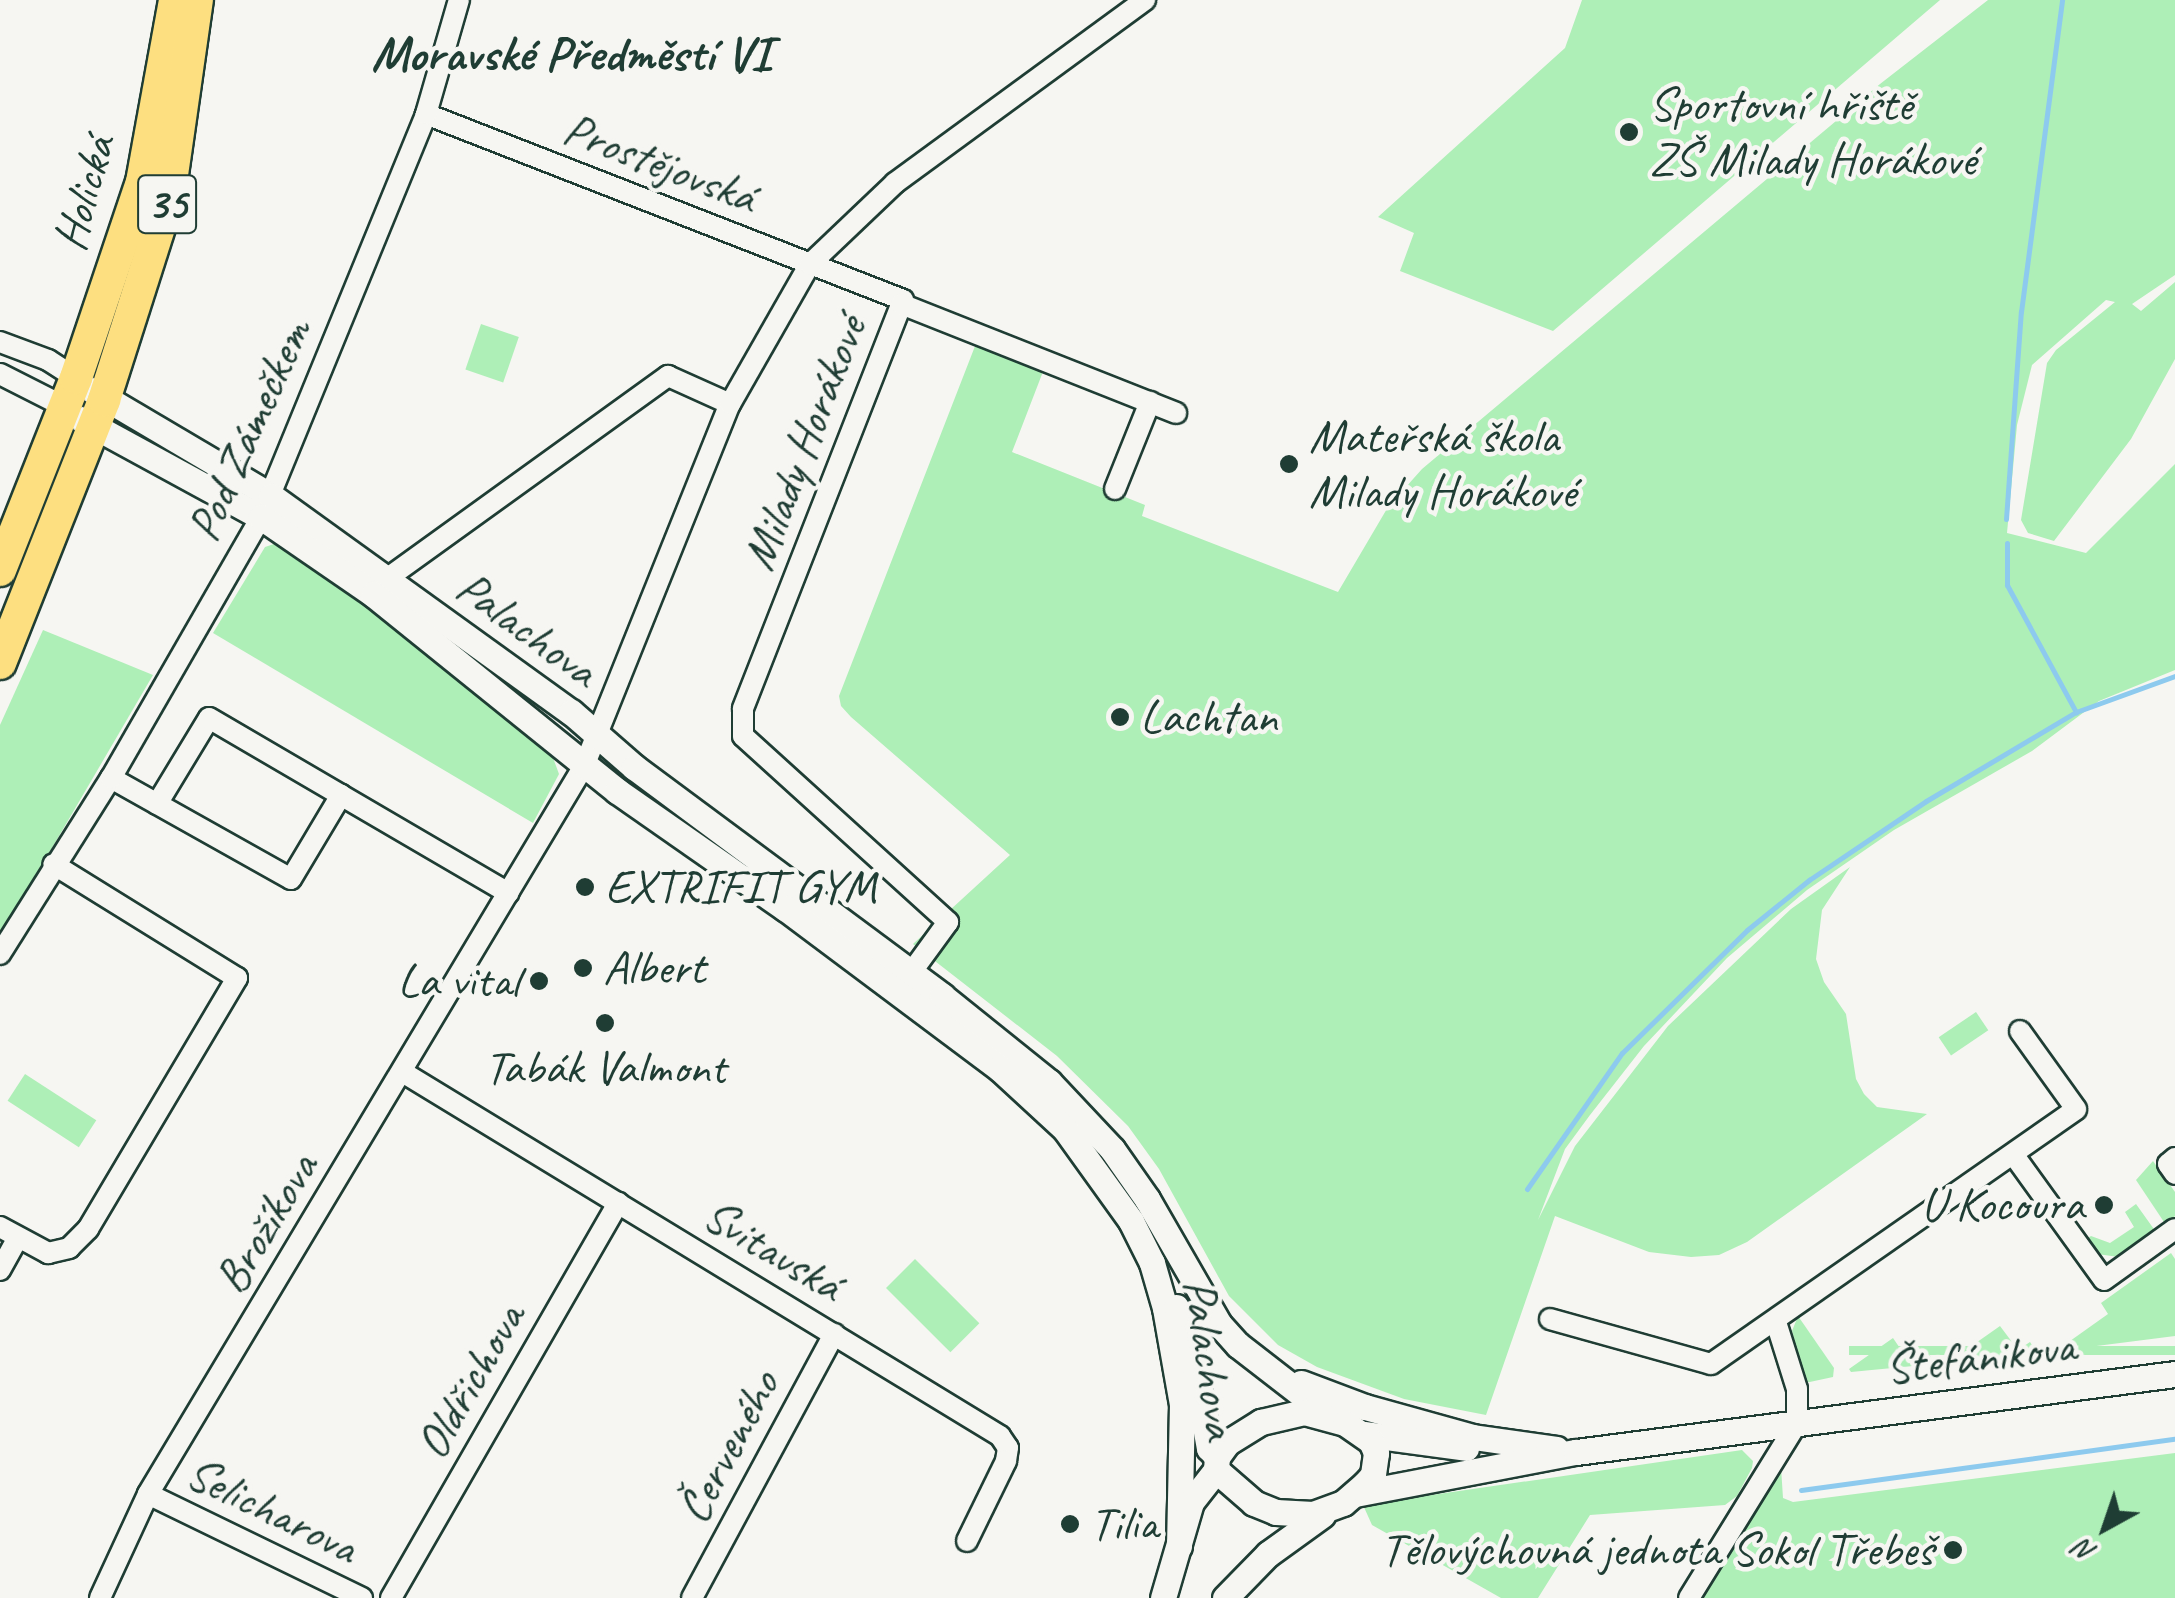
<!DOCTYPE html>
<html>
<head>
<meta charset="utf-8">
<style>
	body { margin:0 }
	#map { position:relative; width:2175px; height:1598px; overflow:hidden; background:#f6f6f2; font-family:Caveat,sans-serif }
	div>[style] { position:absolute }
	.green>* { inset:0; background:#aeefb7; transform-origin:0 0 }
	.stream>* { height:5px; margin:-2.5px; padding:0 2.5px; transform-origin:2.5px; border-radius:2.5px; background:#8dcaee }
	.roads { filter:drop-shadow(2px 0 #1f3d34) drop-shadow(-2px 0 #1f3d34) drop-shadow(0 2px #1f3d34) drop-shadow(0 -2px #1f3d34) }
	.minor>* { height:20px; margin:-10px; padding:0 10px; transform-origin:10px; border-radius:10px; background:#f6f6f2 }
	.tertiary>* { height:25px; margin:-12.5px; padding:0 12.5px; transform-origin:12.5px; border-radius:12.5px; background:#f6f6f2 }
	.primary>* { height:32px; margin:-16px; padding:0 16px; transform-origin:16px; border-radius:16px; background:#fddf80 }
	.dots>* { width:28px; height:28px; translate:-50% -50%; box-sizing:border-box; border:5px solid #f6f6f2; border-radius:50% }
	span { translate:-50% -50%; white-space:nowrap; text-align:center; line-height:1.15; -webkit-text-stroke:9px #f6f6f2; paint-order:stroke }
	.shield-label span { padding:2px 8px; background:#f6f6f2; border:2px solid; border-radius:8px; -webkit-text-stroke-width:0 }
	.shield-label { font-size:45px; color:#1f3d34; font-weight:700 }
	.poi-label { font-size:48px; color:#1f3d34 }
	.left { translate:0 -50%; text-align:left }
	.right { translate:-100% -50%; text-align:right }
	.street-label { font-size:48px; color:#1f3d34 }
	.neighbourhood-label { font-size:50px; color:#1f3d34; font-weight:700 }
	.north { position:absolute; left:2055px; top:1478px; width:100px; height:100px; -webkit-text-stroke:8px #f6f6f2; paint-order:stroke; rotate:220deg; font-size:28px; font-weight:700; line-height:40px; text-align:center; color:#1f3d34 }
	.north::after { content:''; display:block; margin:auto; width:35px; height:45px; background:#1f3d34; clip-path:polygon(50% 0,100% 100%,50% 72%,0 100%) }
</style>
</head>
<body>
<div id="map">
	<div class="green">
		<i style="clip-path:polygon(1582px 0,1940px 0,1553px 331px,1400px 271px,1414px 233px,1378px 217px,1565px 48px)"></i>
		<i style="clip-path:polygon(1988px 0,2175px 0,2175px 275px,2132px 304px,2141px 311px,2175px 282px,2175px 359px,2131px 439px,2054px 541px,2028px 533px,2021px 520px,2047px 363px,2056px 350px,2115px 302px,2106px 300px,2032px 365px,2017px 425px,2007px 533px,2086px 553px,2175px 464px,2175px 670px,2099px 701px,2032px 751px,1894px 830px,1807px 890px,1727px 958px,1644px 1046px,1590px 1115px,1565px 1149px,1538px 1220px,1575px 1146px,1668px 1026px,1791px 909px,1850px 867px,1822px 910px,1816px 959px,1824px 982px,1846px 1014px,1856px 1079px,1864px 1094px,1877px 1107px,1927px 1114px,1747px 1242px,1719px 1255px,1691px 1257px,1649px 1252px,1555px 1216px,1486px 1415px,1404px 1399px,1317px 1367px,1278px 1345px,1229px 1296px,1159px 1169px,1128px 1126px,1057px 1056px,913px 944px,1010px 855px,851px 717px,841px 706px,839px 696px,977px 341px,1044px 369px,1012px 452px,1145px 505px,1142px 516px,1338px 592px,1388px 507px,1422px 469px,1880px 84px)"></i>
		<i style="left:481px;top:324px;width:40px;height:48px;rotate:19deg"></i>
		<i style="clip-path:polygon(280px 542px,380px 614px,552px 755px,559px 774px,533px 823px,213px 633px,265px 547px)"></i>
		<i style="clip-path:polygon(43px 630px,153px 675px,0 937px,0 725px)"></i>
		<i style="left:1976px;top:1012px;width:22px;height:45px;rotate:56deg"></i>
		<i style="left:25px;top:1074px;width:85px;height:32px;rotate:33deg"></i>
		<i style="clip-path:polygon(2153px 1161px,2175px 1192px,2175px 1216px,2166px 1225px,2136px 1180px)"></i>
		<i style="clip-path:polygon(2136px 1204px,2156px 1232px,2119px 1257px,2097px 1254px,2085px 1240px,2091px 1236px,2110px 1243px,2134px 1227px,2125px 1212px)"></i>
		<i style="clip-path:polygon(2171px 1253px,2175px 1259px,2175px 1336px,2065px 1350px,2063px 1346px,2108px 1314px,2101px 1303px)"></i>
		<i style="left:915px;top:1259px;width:91px;height:41px;rotate:45deg"></i>
		<i style="clip-path:polygon(1798px 1316px,1834px 1368px,1833px 1377px,1805px 1383px,1792px 1331px)"></i>
		<i style="clip-path:polygon(2000px 1326px,2018px 1350px,2030px 1342px,2038px 1354px,1953px 1359px)"></i>
		<i style="clip-path:polygon(1893px 1338px,1910px 1363px,1928px 1351px,1934px 1364px,1851px 1372px,1849px 1369px)"></i>
		<i style="left:2175px;top:1346px;width:9px;height:326px;rotate:90deg"></i>
		<i style="clip-path:polygon(1742px 1450px,1753px 1461px,1752px 1468px,1737px 1496px,1725px 1505px,1590px 1515px,1538px 1598px,1501px 1598px,1372px 1525px,1363px 1505px)"></i>
		<i style="clip-path:polygon(2175px 1453px,2175px 1598px,1702px 1598px,1781px 1467px,1783px 1498px,1793px 1502px)"></i>
	</div>
	<div class="stream">
		<i style="left:2006px;top:519px;width:208px;rotate:-85.9deg"></i>
		<i style="left:2021px;top:312px;width:315px;rotate:-82.5deg"></i>
		<i style="left:2007px;top:543px;width:42px;rotate:90deg"></i>
		<i style="left:2007px;top:585px;width:145px;rotate:61.5deg"></i>
		<i style="left:1527px;top:1189px;width:166px;rotate:-55.1deg"></i>
		<i style="left:1622px;top:1053px;width:175px;rotate:-44.5deg"></i>
		<i style="left:1747px;top:930px;width:80px;rotate:-38.9deg"></i>
		<i style="left:1809px;top:880px;width:141px;rotate:-34deg"></i>
		<i style="left:1926px;top:801px;width:174px;rotate:-30.7deg"></i>
		<i style="left:2076px;top:712px;width:105px;rotate:-20deg"></i>
		<i style="left:1801px;top:1490px;width:377px;rotate:-7.8deg"></i>
	</div>
	<div class="roads">
		<div class="minor">
			<i style="left:426px;top:114px;width:512px;rotate:21.3deg"></i>
			<i style="left:903px;top:300px;width:439px;rotate:111.4deg"></i>
			<i style="left:743px;top:709px;width:27px;rotate:90deg"></i>
			<i style="left:743px;top:736px;width:277px;rotate:42.2deg"></i>
			<i style="left:948px;top:922px;width:78px;rotate:126.1deg"></i>
			<i style="left:901px;top:304px;width:296px;rotate:21.6deg"></i>
			<i style="left:0;top:342px;width:51px;rotate:20.6deg"></i>
			<i style="left:48px;top:360px;width:33px;rotate:33deg"></i>
			<i style="left:0;top:374px;width:73px;rotate:26.9deg"></i>
			<i style="left:1115px;top:489px;width:94px;rotate:-68.1deg"></i>
			<i style="left:385px;top:580px;width:349px;rotate:-35.8deg"></i>
			<i style="left:668px;top:376px;width:68px;rotate:24.3deg"></i>
			<i style="left:111px;top:778px;width:206px;rotate:29.3deg"></i>
			<i style="left:291px;top:879px;width:98px;rotate:-59.2deg"></i>
			<i style="left:157px;top:804px;width:100px;rotate:-58.8deg"></i>
			<i style="left:209px;top:718px;width:347px;rotate:30.3deg"></i>
			<i style="left:0;top:954px;width:208px;rotate:-57.8deg"></i>
			<i style="left:111px;top:778px;width:301px;rotate:-60.1deg"></i>
			<i style="left:261px;top:517px;width:435px;rotate:-67.7deg"></i>
			<i style="left:426px;top:114px;width:119px;rotate:-73.9deg"></i>
			<i style="left:404px;top:1073px;width:698px;rotate:31.34deg"></i>
			<i style="left:1000px;top:1436px;width:14px;rotate:56deg"></i>
			<i style="left:1008px;top:1448px;width:13px;rotate:99deg"></i>
			<i style="left:1006px;top:1461px;width:89px;rotate:116deg"></i>
			<i style="left:2013px;top:1154px;width:155px;rotate:54.2deg"></i>
			<i style="left:2104px;top:1280px;width:87px;rotate:-35.7deg"></i>
			<i style="left:2175px;top:1158px;width:9px;rotate:139deg"></i>
			<i style="left:2168px;top:1164px;width:12px;rotate:55deg"></i>
			<i style="left:0;top:1227px;width:55px;rotate:28.4deg"></i>
			<i style="left:48px;top:1253px;width:22px;rotate:-13deg"></i>
			<i style="left:69px;top:1248px;width:27px;rotate:-45deg"></i>
			<i style="left:88px;top:1229px;width:292px;rotate:-59.3deg"></i>
			<i style="left:237px;top:978px;width:216px;rotate:-148.2deg"></i>
			<i style="left:0;top:1270px;width:35px;rotate:-61deg"></i>
			<i style="left:1550px;top:1319px;width:167px;rotate:15.6deg"></i>
			<i style="left:1711px;top:1364px;width:445px;rotate:-34.9deg"></i>
			<i style="left:2076px;top:1109px;width:96px;rotate:-125.7deg"></i>
			<i style="left:148px;top:1494px;width:238px;rotate:25.9deg"></i>
			<i style="left:100px;top:1598px;width:115px;rotate:-65.2deg"></i>
			<i style="left:148px;top:1494px;width:851px;rotate:-59.09deg"></i>
			<i style="left:585px;top:764px;width:388px;rotate:-68.1deg"></i>
			<i style="left:730px;top:404px;width:161px;rotate:-60.3deg"></i>
			<i style="left:810px;top:264px;width:117px;rotate:-43.6deg"></i>
			<i style="left:895px;top:183px;width:310px;rotate:-36.2deg"></i>
			<i style="left:391px;top:1598px;width:456px;rotate:-60.1deg"></i>
			<i style="left:692px;top:1598px;width:300px;rotate:-61.7deg"></i>
			<i style="left:1689px;top:1598px;width:206px;rotate:-58.3deg"></i>
			<i style="left:1797px;top:1423px;width:34px;rotate:-90deg"></i>
			<i style="left:1797px;top:1389px;width:70px;rotate:-107.4deg"></i>
		</div>
		<div class="tertiary">
			<i style="left:92px;top:390px;width:208px;rotate:30.6deg"></i>
			<i style="left:271px;top:496px;width:370px;rotate:35.8deg"></i>
			<i style="left:571px;top:712px;width:84px;rotate:41.1deg"></i>
			<i style="left:634px;top:767px;width:384px;rotate:36.6deg"></i>
			<i style="left:942px;top:996px;width:137px;rotate:38.8deg"></i>
			<i style="left:1049px;top:1082px;width:92px;rotate:46.8deg"></i>
			<i style="left:1112px;top:1149px;width:61px;rotate:55deg"></i>
			<i style="left:1147px;top:1199px;width:144px;rotate:60.1deg"></i>
			<i style="left:1219px;top:1324px;width:28px;rotate:48deg"></i>
			<i style="left:1238px;top:1345px;width:119px;rotate:37.8deg"></i>
			<i style="left:81px;top:419px;width:205px;rotate:28.6deg"></i>
			<i style="left:261px;top:517px;width:136px;rotate:34.5deg"></i>
			<i style="left:373px;top:594px;width:314px;rotate:38.9deg"></i>
			<i style="left:617px;top:791px;width:205px;rotate:34.9deg"></i>
			<i style="left:785px;top:908px;width:267px;rotate:36.8deg"></i>
			<i style="left:999px;top:1068px;width:90px;rotate:42.7deg"></i>
			<i style="left:1065px;top:1129px;width:113px;rotate:54.3deg"></i>
			<i style="left:1131px;top:1221px;width:47px;rotate:63.4deg"></i>
			<i style="left:1152px;top:1263px;width:47px;rotate:73.9deg"></i>
			<i style="left:1165px;top:1308px;width:97px;rotate:80deg"></i>
			<i style="left:1182px;top:1404px;width:142px;rotate:91.2deg"></i>
			<i style="left:1176px;top:1307px;width:32px;rotate:66deg"></i>
			<i style="left:1189px;top:1336px;width:114px;rotate:79.9deg"></i>
			<i style="left:1209px;top:1448px;width:12px;rotate:48deg"></i>
			<i style="left:1301px;top:1383px;width:68px;rotate:20.6deg"></i>
			<i style="left:1365px;top:1407px;width:112px;rotate:15.5deg"></i>
			<i style="left:1473px;top:1437px;width:84px;rotate:8.2deg"></i>
			<i style="left:1364px;top:1434px;width:103px;rotate:7.8deg"></i>
			<i style="left:1355px;top:1494px;width:225px;rotate:-10.8deg"></i>
			<i style="left:1576px;top:1452px;width:604px;rotate:-7.42deg"></i>
			<i style="left:1163px;top:1598px;width:100px;rotate:-73.7deg"></i>
			<i style="left:1191px;top:1502px;width:41px;rotate:-52deg"></i>
			<i style="left:1216px;top:1470px;width:13px;rotate:-86deg"></i>
			<i style="left:1217px;top:1457px;width:17px;rotate:-54deg"></i>
			<i style="left:1227px;top:1443px;width:40px;rotate:-32deg"></i>
			<i style="left:1261px;top:1422px;width:44px;rotate:-13.1deg"></i>
			<i style="left:1304px;top:1412px;width:42px;rotate:15deg"></i>
			<i style="left:1345px;top:1423px;width:32px;rotate:35deg"></i>
			<i style="left:1371px;top:1441px;width:13px;rotate:67deg"></i>
			<i style="left:1376px;top:1453px;width:22px;rotate:98deg"></i>
			<i style="left:1373px;top:1475px;width:12px;rotate:132deg"></i>
			<i style="left:1365px;top:1484px;width:29px;rotate:139deg"></i>
			<i style="left:1343px;top:1503px;width:32px;rotate:160deg"></i>
			<i style="left:1313px;top:1514px;width:37px;rotate:-177deg"></i>
			<i style="left:1276px;top:1512px;width:24px;rotate:-158deg"></i>
			<i style="left:1254px;top:1503px;width:50px;rotate:-139deg"></i>
			<i style="left:1225px;top:1598px;width:62px;rotate:-45.7deg"></i>
			<i style="left:1268px;top:1554px;width:67px;rotate:-35.8deg"></i>
		</div>
		<div class="primary">
			<i style="left:0;top:570px;width:206px;rotate:-68.4deg"></i>
			<i style="left:76px;top:378px;width:207px;rotate:-71.4deg"></i>
			<i style="left:142px;top:182px;width:185px;rotate:-79.7deg"></i>
			<i style="left:0;top:663px;width:283px;rotate:-68.4deg"></i>
			<i style="left:104px;top:400px;width:214px;rotate:-72.3deg"></i>
			<i style="left:169px;top:196px;width:198px;rotate:-81.9deg"></i>
		</div>
	</div>
	<div class="dots">
		<i style="left:1629px;top:132px;background:#1f3d34"></i>
		<i style="left:1289px;top:464px;background:#1f3d34"></i>
		<i style="left:1120px;top:717px;background:#1f3d34"></i>
		<i style="left:585px;top:887px;background:#1f3d34"></i>
		<i style="left:583px;top:968px;background:#1f3d34"></i>
		<i style="left:539px;top:981px;background:#1f3d34"></i>
		<i style="left:605px;top:1023px;background:#1f3d34"></i>
		<i style="left:2104px;top:1205px;background:#1f3d34"></i>
		<i style="left:1070px;top:1524px;background:#1f3d34"></i>
		<i style="left:1953px;top:1550px;background:#1f3d34"></i>
	</div>
	<div class="shield-label">
		<span style="left:167px;top:204px">35</span>
	</div>
	<div class="poi-label">
		<span class="left" style="left:1649px;top:132px">Sportovní hřiště<br>ZŠ Milady Horákové</span>
		<span class="left" style="left:1309px;top:464px">Mateřská škola<br>Milady Horákové</span>
		<span class="left" style="left:1140px;top:717px">Lachtan</span>
		<span class="left" style="left:605px;top:887px">EXTRIFIT GYM</span>
		<span class="left" style="left:603px;top:968px">Albert</span>
		<span class="right" style="left:519px;top:981px">La vital</span>
		<span style="left:605px;top:1068px">Tabák Valmont</span>
		<span class="right" style="left:2084px;top:1205px">U Kocoura</span>
		<span class="left" style="left:1090px;top:1524px">Tilia</span>
		<span class="right" style="left:1933px;top:1550px">Tělovýchovná jednota Sokol Třebeš</span>
	</div>
	<div class="street-label">
		<span style="left:660px;top:163px;rotate:21deg">Prostějovská</span>
		<span style="left:84px;top:193px;rotate:-74deg">Holická</span>
		<span style="left:249px;top:430px;rotate:-66deg">Pod Zámečkem</span>
		<span style="left:804px;top:443px;rotate:-69deg">Milady Horákové</span>
		<span style="left:527px;top:629px;rotate:36deg">Palachova</span>
		<span style="left:266px;top:1223px;rotate:-59deg">Brožíkova</span>
		<span style="left:773px;top:1250px;rotate:31deg">Svitavská</span>
		<span style="left:1980px;top:1357px;rotate:-7deg">Štefánikova</span>
		<span style="left:1210px;top:1359px;rotate:82deg">Palachova</span>
		<span style="left:470px;top:1381px;rotate:-60deg">Oldřichova</span>
		<span style="left:728px;top:1447px;rotate:-62deg">Červeného</span>
		<span style="left:272px;top:1510px;rotate:26deg">Selicharova</span>
	</div>
	<div class="neighbourhood-label">
		<span style="left:571px;top:54px">Moravské Předměstí VI</span>
	</div>
	<div class="north">N</div>
</div>
</body>
</html>
